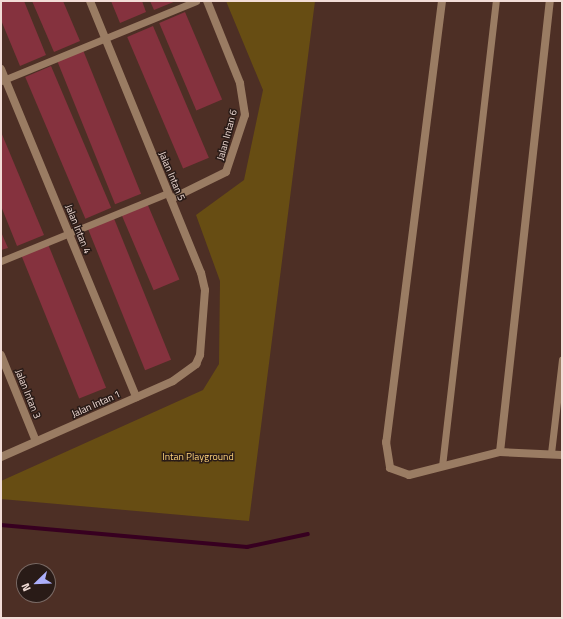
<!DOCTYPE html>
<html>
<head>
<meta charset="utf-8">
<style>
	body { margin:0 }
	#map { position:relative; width:563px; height:619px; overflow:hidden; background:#4d2f25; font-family:"Titillium Web",sans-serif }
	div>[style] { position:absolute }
	.green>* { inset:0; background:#674d13 }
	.stream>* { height:3.5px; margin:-1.75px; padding:0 1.75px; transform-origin:1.75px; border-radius:1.75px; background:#370020 }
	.building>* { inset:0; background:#85323e; transform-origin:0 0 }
	.service>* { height:7px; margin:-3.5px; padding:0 3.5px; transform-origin:3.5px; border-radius:3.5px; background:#9a7c63 }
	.minor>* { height:8px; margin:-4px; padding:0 4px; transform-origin:4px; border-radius:4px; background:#9a7c63 }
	span { translate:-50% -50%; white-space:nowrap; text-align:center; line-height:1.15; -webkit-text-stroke:3px #291b17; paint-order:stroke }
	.street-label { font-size:10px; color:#f2ddd7 }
	.park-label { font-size:10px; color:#fcd17a }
	.frame { position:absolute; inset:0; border:2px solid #f2ddd7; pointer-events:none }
	.north { position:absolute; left:16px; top:563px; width:40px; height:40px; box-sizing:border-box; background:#291b17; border:1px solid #796964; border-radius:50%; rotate:247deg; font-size:11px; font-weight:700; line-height:16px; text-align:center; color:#f2ddd7 }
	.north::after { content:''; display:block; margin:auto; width:14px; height:18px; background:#acaffb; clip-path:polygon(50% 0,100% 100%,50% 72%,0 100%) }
</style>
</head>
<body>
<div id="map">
	<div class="green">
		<i style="clip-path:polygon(226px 1px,315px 1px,249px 521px,1px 499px,1px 481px,203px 390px,219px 364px,220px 281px,196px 215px,244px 180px,263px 90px)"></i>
	</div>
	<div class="stream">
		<i style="left:1px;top:525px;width:247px;rotate:5.1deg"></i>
		<i style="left:247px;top:547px;width:62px;rotate:-12deg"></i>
	</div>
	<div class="building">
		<i style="clip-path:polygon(1px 1px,24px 1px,46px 55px,20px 66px,1px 20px)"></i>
		<i style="clip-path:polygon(32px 1px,63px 1px,80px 41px,54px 52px)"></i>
		<i style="clip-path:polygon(111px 1px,142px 1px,146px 12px,120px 23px)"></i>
		<i style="clip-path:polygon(150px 1px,176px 1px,154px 10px)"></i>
		<i style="left:185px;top:12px;width:95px;height:28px;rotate:67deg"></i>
		<i style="left:153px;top:26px;width:143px;height:28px;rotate:67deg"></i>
		<i style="left:83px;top:50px;width:155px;height:28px;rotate:68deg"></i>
		<i style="left:51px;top:66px;width:154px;height:28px;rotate:67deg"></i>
		<i style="clip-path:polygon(1px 132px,44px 235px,17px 246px,1px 206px)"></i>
		<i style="left:147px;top:203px;width:83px;height:28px;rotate:67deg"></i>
		<i style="left:113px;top:216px;width:155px;height:28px;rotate:68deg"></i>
		<i style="clip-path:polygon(1px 232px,8px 248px,1px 250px)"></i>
		<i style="left:48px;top:244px;width:155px;height:29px;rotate:68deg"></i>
	</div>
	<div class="service">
		<i style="left:1px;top:81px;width:211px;rotate:-22.3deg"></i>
		<i style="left:1px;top:261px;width:180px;rotate:-22.2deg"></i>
		<i style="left:551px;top:453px;width:94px;rotate:-83.3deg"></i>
		<i style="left:442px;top:466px;width:468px;rotate:-83.4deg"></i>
	</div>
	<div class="minor">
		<i style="left:442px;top:1px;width:445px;rotate:97.2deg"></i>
		<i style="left:386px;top:442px;width:26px;rotate:81deg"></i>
		<i style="left:390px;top:468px;width:20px;rotate:20deg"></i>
		<i style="left:409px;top:475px;width:94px;rotate:-14.2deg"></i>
		<i style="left:500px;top:452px;width:62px;rotate:2.8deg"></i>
		<i style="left:1px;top:69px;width:355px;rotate:67.6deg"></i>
		<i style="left:171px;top:199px;width:61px;rotate:-26.1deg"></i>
		<i style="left:226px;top:172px;width:60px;rotate:-71.6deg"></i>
		<i style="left:245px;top:115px;width:32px;rotate:-99deg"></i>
		<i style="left:240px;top:83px;width:88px;rotate:-111.9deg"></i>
		<i style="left:1px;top:355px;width:93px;rotate:67.9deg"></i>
		<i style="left:500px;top:452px;width:454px;rotate:-83.7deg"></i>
		<i style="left:1px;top:457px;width:188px;rotate:-23.8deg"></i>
		<i style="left:173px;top:381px;width:29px;rotate:-36deg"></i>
		<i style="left:196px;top:364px;width:10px;rotate:-66deg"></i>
		<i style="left:200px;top:355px;width:65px;rotate:-85.6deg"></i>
		<i style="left:205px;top:290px;width:17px;rotate:-103deg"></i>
		<i style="left:201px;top:273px;width:294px;rotate:-112.2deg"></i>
	</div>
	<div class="street-label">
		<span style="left:227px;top:135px;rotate:-75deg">Jalan Intan 6</span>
		<span style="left:172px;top:176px;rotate:67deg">Jalan Intan 5</span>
		<span style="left:78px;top:229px;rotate:68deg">Jalan Intan 4</span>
		<span style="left:28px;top:394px;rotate:68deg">Jalan Intan 3</span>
		<span style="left:96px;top:404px;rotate:-24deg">Jalan Intan 1</span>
	</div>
	<div class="park-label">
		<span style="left:198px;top:457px">Intan Playground</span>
	</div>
	<div class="frame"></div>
	<div class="north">N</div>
</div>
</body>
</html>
